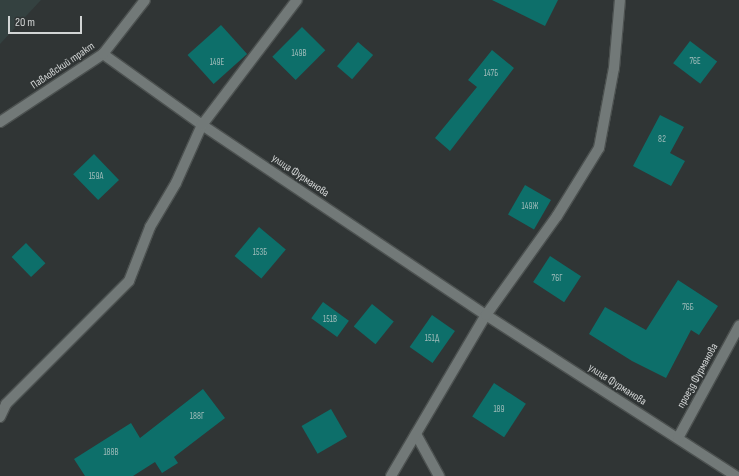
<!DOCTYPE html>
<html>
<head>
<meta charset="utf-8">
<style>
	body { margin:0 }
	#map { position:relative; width:739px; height:476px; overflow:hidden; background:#303535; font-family:"Sofia Sans Condensed",sans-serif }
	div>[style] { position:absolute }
	.built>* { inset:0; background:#344140 }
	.building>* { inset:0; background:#0d6f6a; transform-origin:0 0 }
	.roads { filter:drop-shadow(1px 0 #4c5150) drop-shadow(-1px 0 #4c5150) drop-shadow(0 1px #4c5150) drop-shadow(0 -1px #4c5150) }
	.lane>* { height:10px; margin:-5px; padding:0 5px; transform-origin:5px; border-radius:5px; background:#727978 }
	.street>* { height:10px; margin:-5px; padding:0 5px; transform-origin:5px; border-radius:5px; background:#727978 }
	span { translate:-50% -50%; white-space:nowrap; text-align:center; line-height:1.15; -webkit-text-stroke:3.5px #303535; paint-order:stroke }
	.number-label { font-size:9px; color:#a1bcba }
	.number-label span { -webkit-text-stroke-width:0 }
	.street-label { font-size:11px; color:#d2d5d5 }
	.scale { position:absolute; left:8px; top:16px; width:74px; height:18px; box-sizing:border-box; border:2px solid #d2d5d5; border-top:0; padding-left:5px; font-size:12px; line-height:14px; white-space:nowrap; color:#d2d5d5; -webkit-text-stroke:3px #303535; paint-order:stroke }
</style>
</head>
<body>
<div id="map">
	<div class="built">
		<i style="clip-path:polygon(0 0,41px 0,0 44px)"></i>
	</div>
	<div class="building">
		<i style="clip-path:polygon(492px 0,558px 0,545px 26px)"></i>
		<i style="left:221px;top:25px;width:39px;height:45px;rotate:48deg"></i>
		<i style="left:302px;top:27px;width:33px;height:42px;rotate:45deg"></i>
		<i style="left:690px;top:41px;width:34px;height:28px;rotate:37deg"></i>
		<i style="left:358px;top:42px;width:20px;height:32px;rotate:41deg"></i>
		<i style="clip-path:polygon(492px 50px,514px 68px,450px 151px,435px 138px,477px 87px,468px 80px)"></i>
		<i style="clip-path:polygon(660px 115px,684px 127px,670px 153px,685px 161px,671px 186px,633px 166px)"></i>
		<i style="left:94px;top:154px;width:36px;height:29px;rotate:46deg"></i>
		<i style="left:525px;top:185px;width:30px;height:34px;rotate:30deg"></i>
		<i style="left:259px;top:227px;width:35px;height:38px;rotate:40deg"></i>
		<i style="left:26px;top:243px;width:28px;height:20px;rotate:46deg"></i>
		<i style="left:550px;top:256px;width:37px;height:31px;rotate:33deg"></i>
		<i style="clip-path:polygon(678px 280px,718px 306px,699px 335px,691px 330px,666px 378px,632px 361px,589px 334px,605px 307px,646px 330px)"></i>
		<i style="left:323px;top:302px;width:32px;height:20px;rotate:36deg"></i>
		<i style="left:372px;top:304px;width:28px;height:29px;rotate:39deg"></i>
		<i style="left:432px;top:315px;width:28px;height:39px;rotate:35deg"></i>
		<i style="left:494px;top:383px;width:38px;height:40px;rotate:33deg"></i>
		<i style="clip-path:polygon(203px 389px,225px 418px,174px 457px,178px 463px,162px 473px,155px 462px,133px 476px,85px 476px,74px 459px,131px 423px,140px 438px)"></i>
		<i style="left:331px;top:409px;width:32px;height:34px;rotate:60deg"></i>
	</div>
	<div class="roads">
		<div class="lane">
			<i style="left:416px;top:434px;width:48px;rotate:61.3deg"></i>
		</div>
		<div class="street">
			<i style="left:103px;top:54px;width:122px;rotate:35.6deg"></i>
			<i style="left:202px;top:125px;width:342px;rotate:33.8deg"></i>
			<i style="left:486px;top:315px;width:297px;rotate:32.8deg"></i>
			<i style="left:0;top:122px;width:123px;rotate:-33.4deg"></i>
			<i style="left:103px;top:54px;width:68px;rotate:-52.1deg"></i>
			<i style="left:0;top:417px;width:14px;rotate:-65deg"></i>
			<i style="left:6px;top:404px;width:174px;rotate:-45deg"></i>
			<i style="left:129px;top:281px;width:58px;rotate:-68.7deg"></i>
			<i style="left:150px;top:227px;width:51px;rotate:-59.4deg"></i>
			<i style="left:176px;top:183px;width:64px;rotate:-65.9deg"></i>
			<i style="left:202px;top:125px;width:157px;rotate:-52.8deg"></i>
			<i style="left:678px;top:438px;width:128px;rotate:-61.4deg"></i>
			<i style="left:391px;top:476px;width:187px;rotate:-59.5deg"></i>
			<i style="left:486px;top:315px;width:122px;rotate:-54.4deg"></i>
			<i style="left:557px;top:216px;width:80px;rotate:-58.3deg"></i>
			<i style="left:599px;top:148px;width:81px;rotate:-79.4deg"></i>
			<i style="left:614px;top:68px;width:68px;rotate:-85deg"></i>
		</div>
	</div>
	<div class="number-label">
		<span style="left:299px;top:54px">149В</span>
		<span style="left:695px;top:62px">76Е</span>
		<span style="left:217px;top:63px">149Е</span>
		<span style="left:491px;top:74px">147Б</span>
		<span style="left:662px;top:140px">82</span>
		<span style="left:96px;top:177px">159А</span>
		<span style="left:530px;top:207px">149Ж</span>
		<span style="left:260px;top:253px">153Б</span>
		<span style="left:557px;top:279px">76Г</span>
		<span style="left:688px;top:308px">76Б</span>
		<span style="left:330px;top:320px">151В</span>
		<span style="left:432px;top:339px">151Д</span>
		<span style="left:499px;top:410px">189</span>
		<span style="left:197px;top:417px">188Г</span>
		<span style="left:111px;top:453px">188В</span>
	</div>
	<div class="street-label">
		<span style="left:63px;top:66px;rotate:-34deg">Павловский тракт</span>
		<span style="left:300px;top:176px;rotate:34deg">улица Фурманова</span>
		<span style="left:698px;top:376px;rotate:-61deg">проезд Фурманова</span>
		<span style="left:617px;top:385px;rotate:33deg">улица Фурманова</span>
	</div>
	<div class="scale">20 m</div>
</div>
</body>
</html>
